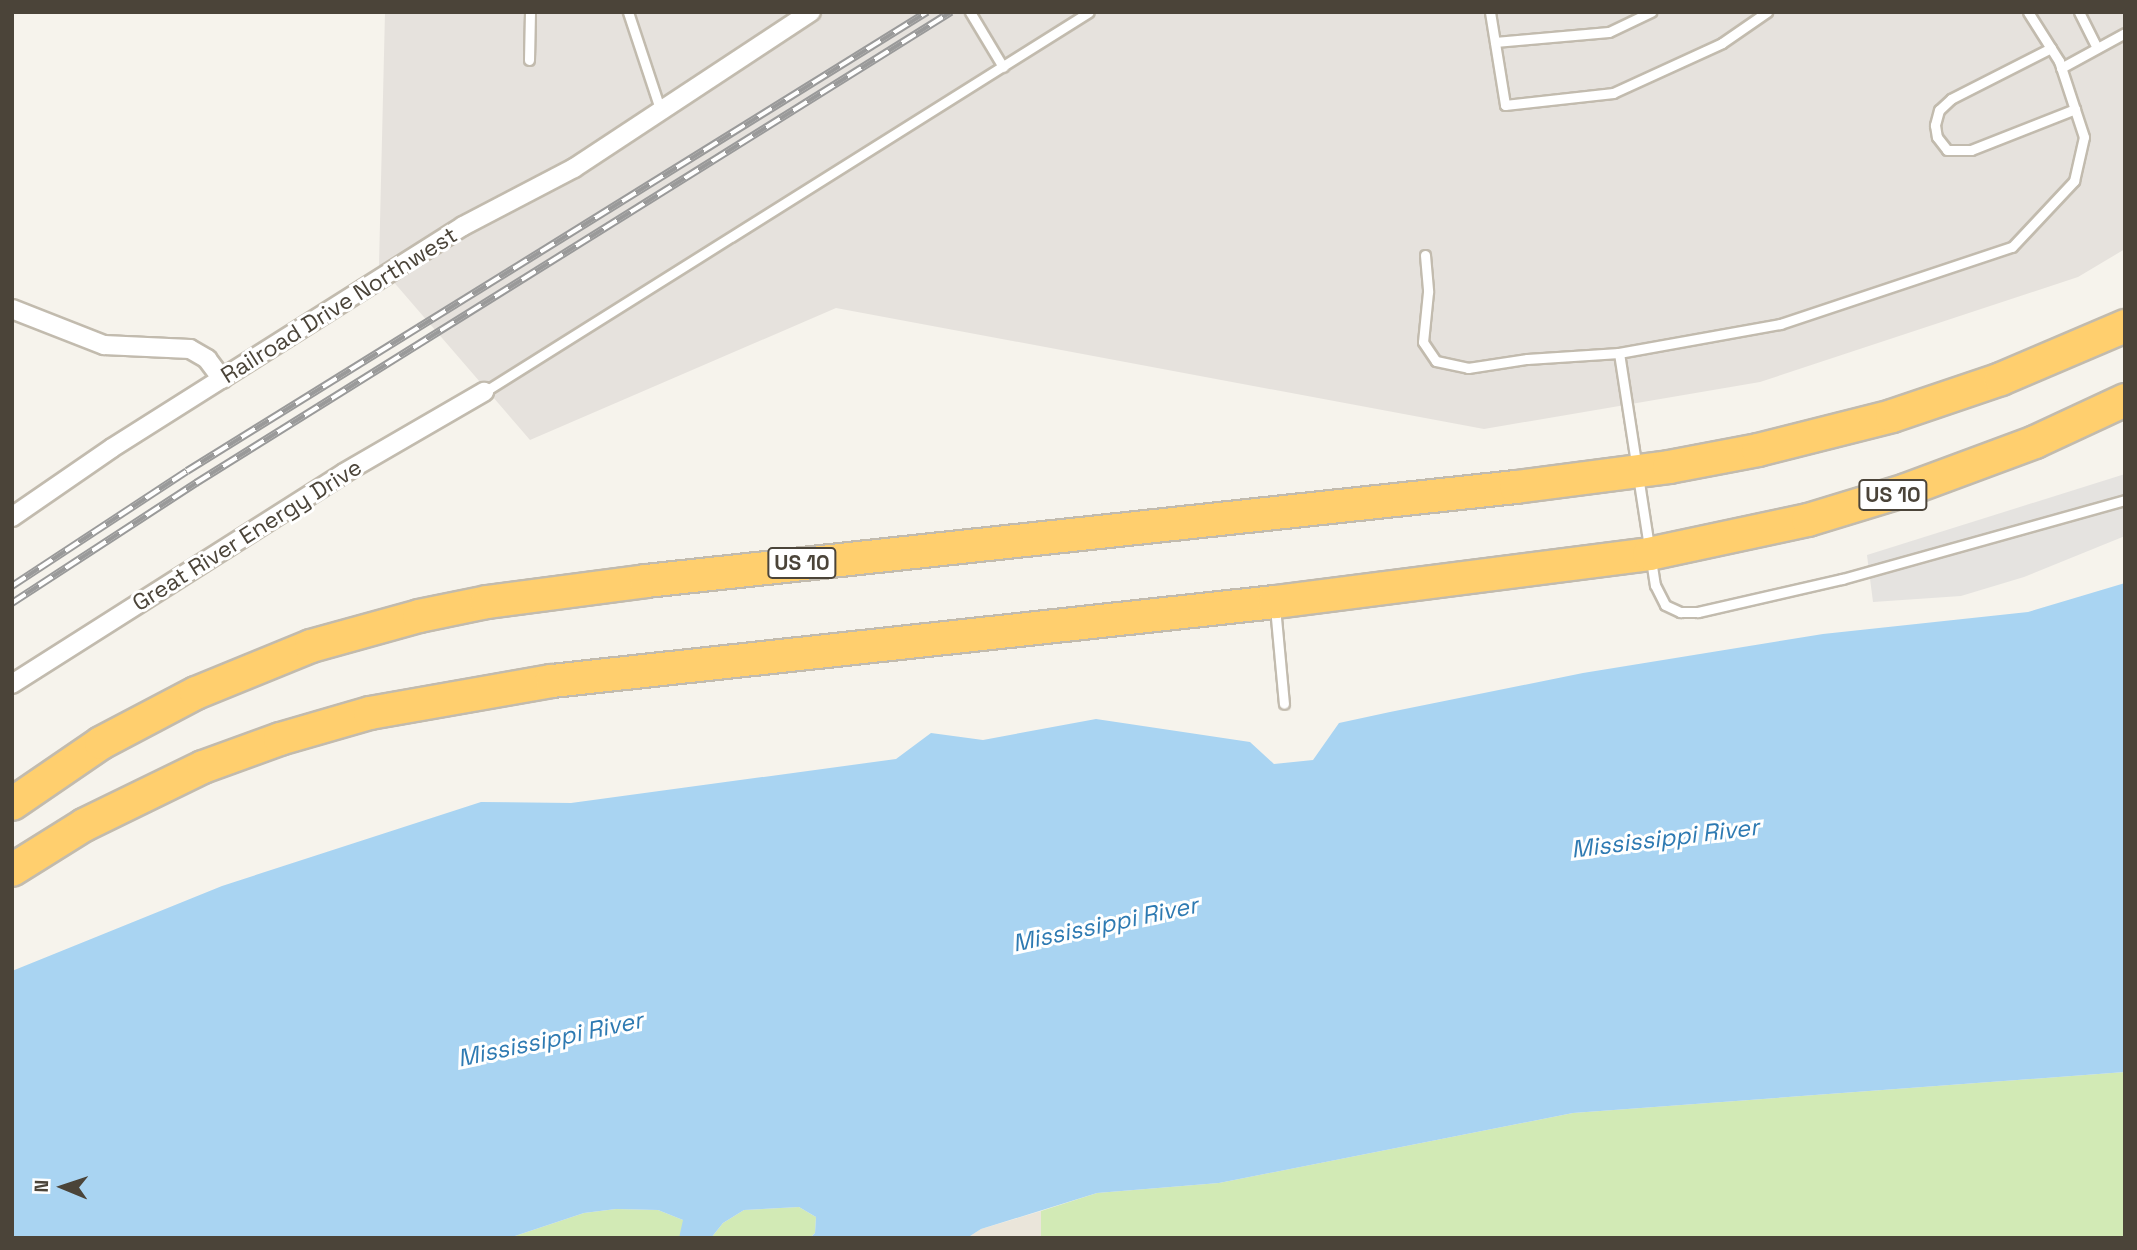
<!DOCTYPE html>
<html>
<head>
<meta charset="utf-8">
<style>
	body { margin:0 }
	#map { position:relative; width:2137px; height:1250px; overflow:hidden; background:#f6f3ec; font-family:"Space Grotesk",sans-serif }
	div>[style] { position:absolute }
	.residential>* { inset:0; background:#eae5da }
	.industrial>* { inset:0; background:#e6e2dd }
	.green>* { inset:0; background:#d2eab5 }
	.parking>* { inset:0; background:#e5e3e0 }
	.water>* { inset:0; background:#a9d4f2 }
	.roads { filter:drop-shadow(2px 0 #c2bbae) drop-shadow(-2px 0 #c2bbae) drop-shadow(0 2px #c2bbae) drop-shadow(0 -2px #c2bbae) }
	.lane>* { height:9px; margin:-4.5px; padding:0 4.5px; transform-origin:4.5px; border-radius:4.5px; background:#fff }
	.street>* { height:18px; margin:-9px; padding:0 9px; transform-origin:9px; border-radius:9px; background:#fff }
	.highway>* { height:32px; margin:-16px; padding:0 16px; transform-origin:16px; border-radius:16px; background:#ffcf6e }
	.rail>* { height:8px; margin-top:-4px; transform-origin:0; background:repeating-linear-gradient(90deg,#fff 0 16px,#9a9a9a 0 32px); box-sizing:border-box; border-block:2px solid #9a9a9a }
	span { translate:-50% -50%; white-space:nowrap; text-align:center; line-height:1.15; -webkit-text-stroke:6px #fff; paint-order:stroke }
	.shield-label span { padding:2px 5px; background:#fff; border:2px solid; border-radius:5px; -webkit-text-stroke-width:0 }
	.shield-label { font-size:21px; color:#4b4439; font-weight:700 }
	.street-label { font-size:23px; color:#4b4439 }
	.water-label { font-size:24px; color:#2e7ab2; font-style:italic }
	.frame { position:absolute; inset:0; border:14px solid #4b4439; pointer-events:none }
	.north { position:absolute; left:28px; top:1152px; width:70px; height:70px; -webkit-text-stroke:5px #fff; paint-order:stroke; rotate:272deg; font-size:19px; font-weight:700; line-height:28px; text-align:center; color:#4b4439 }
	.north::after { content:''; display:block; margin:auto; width:24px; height:32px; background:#4b4439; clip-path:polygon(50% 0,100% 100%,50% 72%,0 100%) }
</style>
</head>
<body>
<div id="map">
	<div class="residential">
		<i style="clip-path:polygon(1041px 1211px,1041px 1238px,967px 1238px,981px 1229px)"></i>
	</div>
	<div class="industrial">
		<i style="clip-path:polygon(385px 12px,2125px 12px,2125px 249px,2078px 277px,1760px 382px,1484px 429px,836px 308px,530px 440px,379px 265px)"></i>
	</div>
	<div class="green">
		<i style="clip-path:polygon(2125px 1072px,2125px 1238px,1041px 1238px,1041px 1211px,1097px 1193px,1219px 1183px,1573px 1113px)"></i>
		<i style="clip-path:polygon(799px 1207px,816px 1217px,815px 1233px,810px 1238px,711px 1238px,723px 1223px,744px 1210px)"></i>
		<i style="clip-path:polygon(616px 1209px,658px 1210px,683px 1220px,683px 1229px,679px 1238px,509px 1238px,584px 1213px)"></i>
	</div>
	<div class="parking">
		<i style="clip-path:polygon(2125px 474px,2125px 536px,2024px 577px,1961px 596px,1873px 602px,1867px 555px)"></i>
	</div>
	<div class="water">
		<i style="clip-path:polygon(2125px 583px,2125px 1072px,1573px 1113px,1219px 1183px,1097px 1193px,981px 1229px,967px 1238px,810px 1238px,815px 1233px,816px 1217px,799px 1207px,744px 1210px,723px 1223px,711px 1238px,679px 1238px,683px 1220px,658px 1210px,616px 1209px,584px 1213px,509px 1238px,12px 1238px,12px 971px,222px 886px,481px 802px,571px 803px,896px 759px,931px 733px,983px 740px,1096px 719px,1250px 742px,1274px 764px,1313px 760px,1339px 723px,1390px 712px,1583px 673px,1823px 634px,2028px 612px)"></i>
	</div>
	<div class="roads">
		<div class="lane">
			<i style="left:628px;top:12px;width:105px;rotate:71.7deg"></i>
			<i style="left:970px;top:12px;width:64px;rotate:59deg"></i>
			<i style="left:1490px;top:12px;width:94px;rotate:80.8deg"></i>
			<i style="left:1505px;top:105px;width:109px;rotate:-6.3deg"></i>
			<i style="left:1613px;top:93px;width:120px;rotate:-24.6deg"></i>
			<i style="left:1722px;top:43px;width:55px;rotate:-34.6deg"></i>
			<i style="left:2079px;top:12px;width:40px;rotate:63.4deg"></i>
			<i style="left:1495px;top:42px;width:114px;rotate:-5deg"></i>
			<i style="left:1609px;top:32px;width:47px;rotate:-25.5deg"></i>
			<i style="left:2051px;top:48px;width:112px;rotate:153deg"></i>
			<i style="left:1951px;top:99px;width:16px;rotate:137deg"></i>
			<i style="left:1939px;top:110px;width:16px;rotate:105deg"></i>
			<i style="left:1935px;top:125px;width:12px;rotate:81deg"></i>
			<i style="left:1937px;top:137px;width:16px;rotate:52deg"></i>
			<i style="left:1947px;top:150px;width:24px"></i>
			<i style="left:1971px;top:150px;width:112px;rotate:-21.5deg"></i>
			<i style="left:529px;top:60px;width:48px;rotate:-88.8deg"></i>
			<i style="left:2061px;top:68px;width:73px;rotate:-28.7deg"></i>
			<i style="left:1425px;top:255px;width:37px;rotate:85deg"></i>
			<i style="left:1428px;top:292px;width:50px;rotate:95.7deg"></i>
			<i style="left:1423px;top:342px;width:23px;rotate:56deg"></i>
			<i style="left:1436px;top:361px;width:33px;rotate:12deg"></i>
			<i style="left:1468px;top:368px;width:60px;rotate:-8.7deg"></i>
			<i style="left:1527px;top:359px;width:92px;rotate:-3.7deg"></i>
			<i style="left:1619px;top:353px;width:164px;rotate:-10.2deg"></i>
			<i style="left:1780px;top:324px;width:244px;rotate:-18.4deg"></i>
			<i style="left:2012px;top:247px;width:91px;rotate:-46.8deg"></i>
			<i style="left:2074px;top:181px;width:45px;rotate:-77.2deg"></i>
			<i style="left:2084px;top:137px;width:80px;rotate:-108.2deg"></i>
			<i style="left:2059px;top:61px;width:58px;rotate:-122.3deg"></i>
			<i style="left:1619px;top:353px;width:235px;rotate:81.2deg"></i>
			<i style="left:1655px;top:585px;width:22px;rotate:63deg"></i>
			<i style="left:1665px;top:605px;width:17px;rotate:25deg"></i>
			<i style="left:1680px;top:612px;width:18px"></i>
			<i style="left:1698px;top:612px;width:148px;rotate:-12.9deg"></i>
			<i style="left:1842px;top:579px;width:294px;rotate:-15.6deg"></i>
			<i style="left:484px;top:392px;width:714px;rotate:-32.13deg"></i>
			<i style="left:1275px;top:607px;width:97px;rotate:84.7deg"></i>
		</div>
		<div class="street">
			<i style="left:12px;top:309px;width:99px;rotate:21.4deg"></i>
			<i style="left:104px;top:345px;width:86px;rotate:2.7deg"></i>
			<i style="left:190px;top:349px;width:20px;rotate:30deg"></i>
			<i style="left:207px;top:359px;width:25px;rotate:53deg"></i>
			<i style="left:12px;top:517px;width:121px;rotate:-34.6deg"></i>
			<i style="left:112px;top:448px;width:415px;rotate:-32.3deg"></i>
			<i style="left:463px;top:226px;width:125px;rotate:-27.6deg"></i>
			<i style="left:574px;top:168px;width:284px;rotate:-33.4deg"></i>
			<i style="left:12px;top:684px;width:393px;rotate:-32.4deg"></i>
			<i style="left:344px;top:473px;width:162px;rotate:-30.1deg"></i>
		</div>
		<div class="highway">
			<i style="left:12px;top:804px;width:108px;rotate:-34.4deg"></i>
			<i style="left:101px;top:743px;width:107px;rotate:-27.8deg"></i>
			<i style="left:196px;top:693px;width:124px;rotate:-22.2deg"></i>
			<i style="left:311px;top:646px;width:112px;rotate:-15.5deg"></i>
			<i style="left:419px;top:616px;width:69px;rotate:-11.6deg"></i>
			<i style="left:487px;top:602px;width:160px;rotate:-7.5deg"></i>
			<i style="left:646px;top:581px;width:875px;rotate:-6.17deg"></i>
			<i style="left:1516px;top:487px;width:154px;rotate:-7.4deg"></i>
			<i style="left:1669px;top:467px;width:91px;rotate:-10.8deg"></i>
			<i style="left:1758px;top:450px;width:138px;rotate:-14.2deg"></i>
			<i style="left:1892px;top:416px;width:115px;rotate:-18.7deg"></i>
			<i style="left:2001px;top:379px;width:135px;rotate:-23.1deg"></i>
			<i style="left:12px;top:870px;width:85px;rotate:-32deg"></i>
			<i style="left:84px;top:825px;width:132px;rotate:-26deg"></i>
			<i style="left:203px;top:767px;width:82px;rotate:-20deg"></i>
			<i style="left:280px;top:739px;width:94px;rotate:-16.1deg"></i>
			<i style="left:370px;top:713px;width:185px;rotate:-10deg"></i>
			<i style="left:552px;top:681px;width:727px;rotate:-6.24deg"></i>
			<i style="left:1275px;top:602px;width:377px;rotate:-7.3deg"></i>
			<i style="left:1649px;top:554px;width:163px;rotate:-12.1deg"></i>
			<i style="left:1808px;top:520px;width:102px;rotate:-17deg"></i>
			<i style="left:1906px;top:490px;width:138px;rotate:-20.4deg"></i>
			<i style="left:2035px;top:442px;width:99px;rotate:-25deg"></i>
		</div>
	</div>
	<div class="rail">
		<i style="left:12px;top:586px;width:209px;rotate:-33.3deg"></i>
		<i style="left:187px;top:471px;width:871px;rotate:-31.81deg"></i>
		<i style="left:12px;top:603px;width:220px;rotate:-33.1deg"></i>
		<i style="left:196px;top:483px;width:890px;rotate:-31.96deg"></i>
	</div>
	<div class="shield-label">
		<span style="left:1893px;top:495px">US 10</span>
		<span style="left:802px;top:563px">US 10</span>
	</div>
	<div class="street-label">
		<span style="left:339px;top:305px;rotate:-32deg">Railroad Drive Northwest</span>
		<span style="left:247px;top:535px;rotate:-32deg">Great River Energy Drive</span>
	</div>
	<div class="water-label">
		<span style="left:1665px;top:838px;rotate:-7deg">Mississippi River</span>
		<span style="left:1105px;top:924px;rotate:-12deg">Mississippi River</span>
		<span style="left:550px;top:1039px;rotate:-12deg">Mississippi River</span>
	</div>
	<div class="frame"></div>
	<div class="north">N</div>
</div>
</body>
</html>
